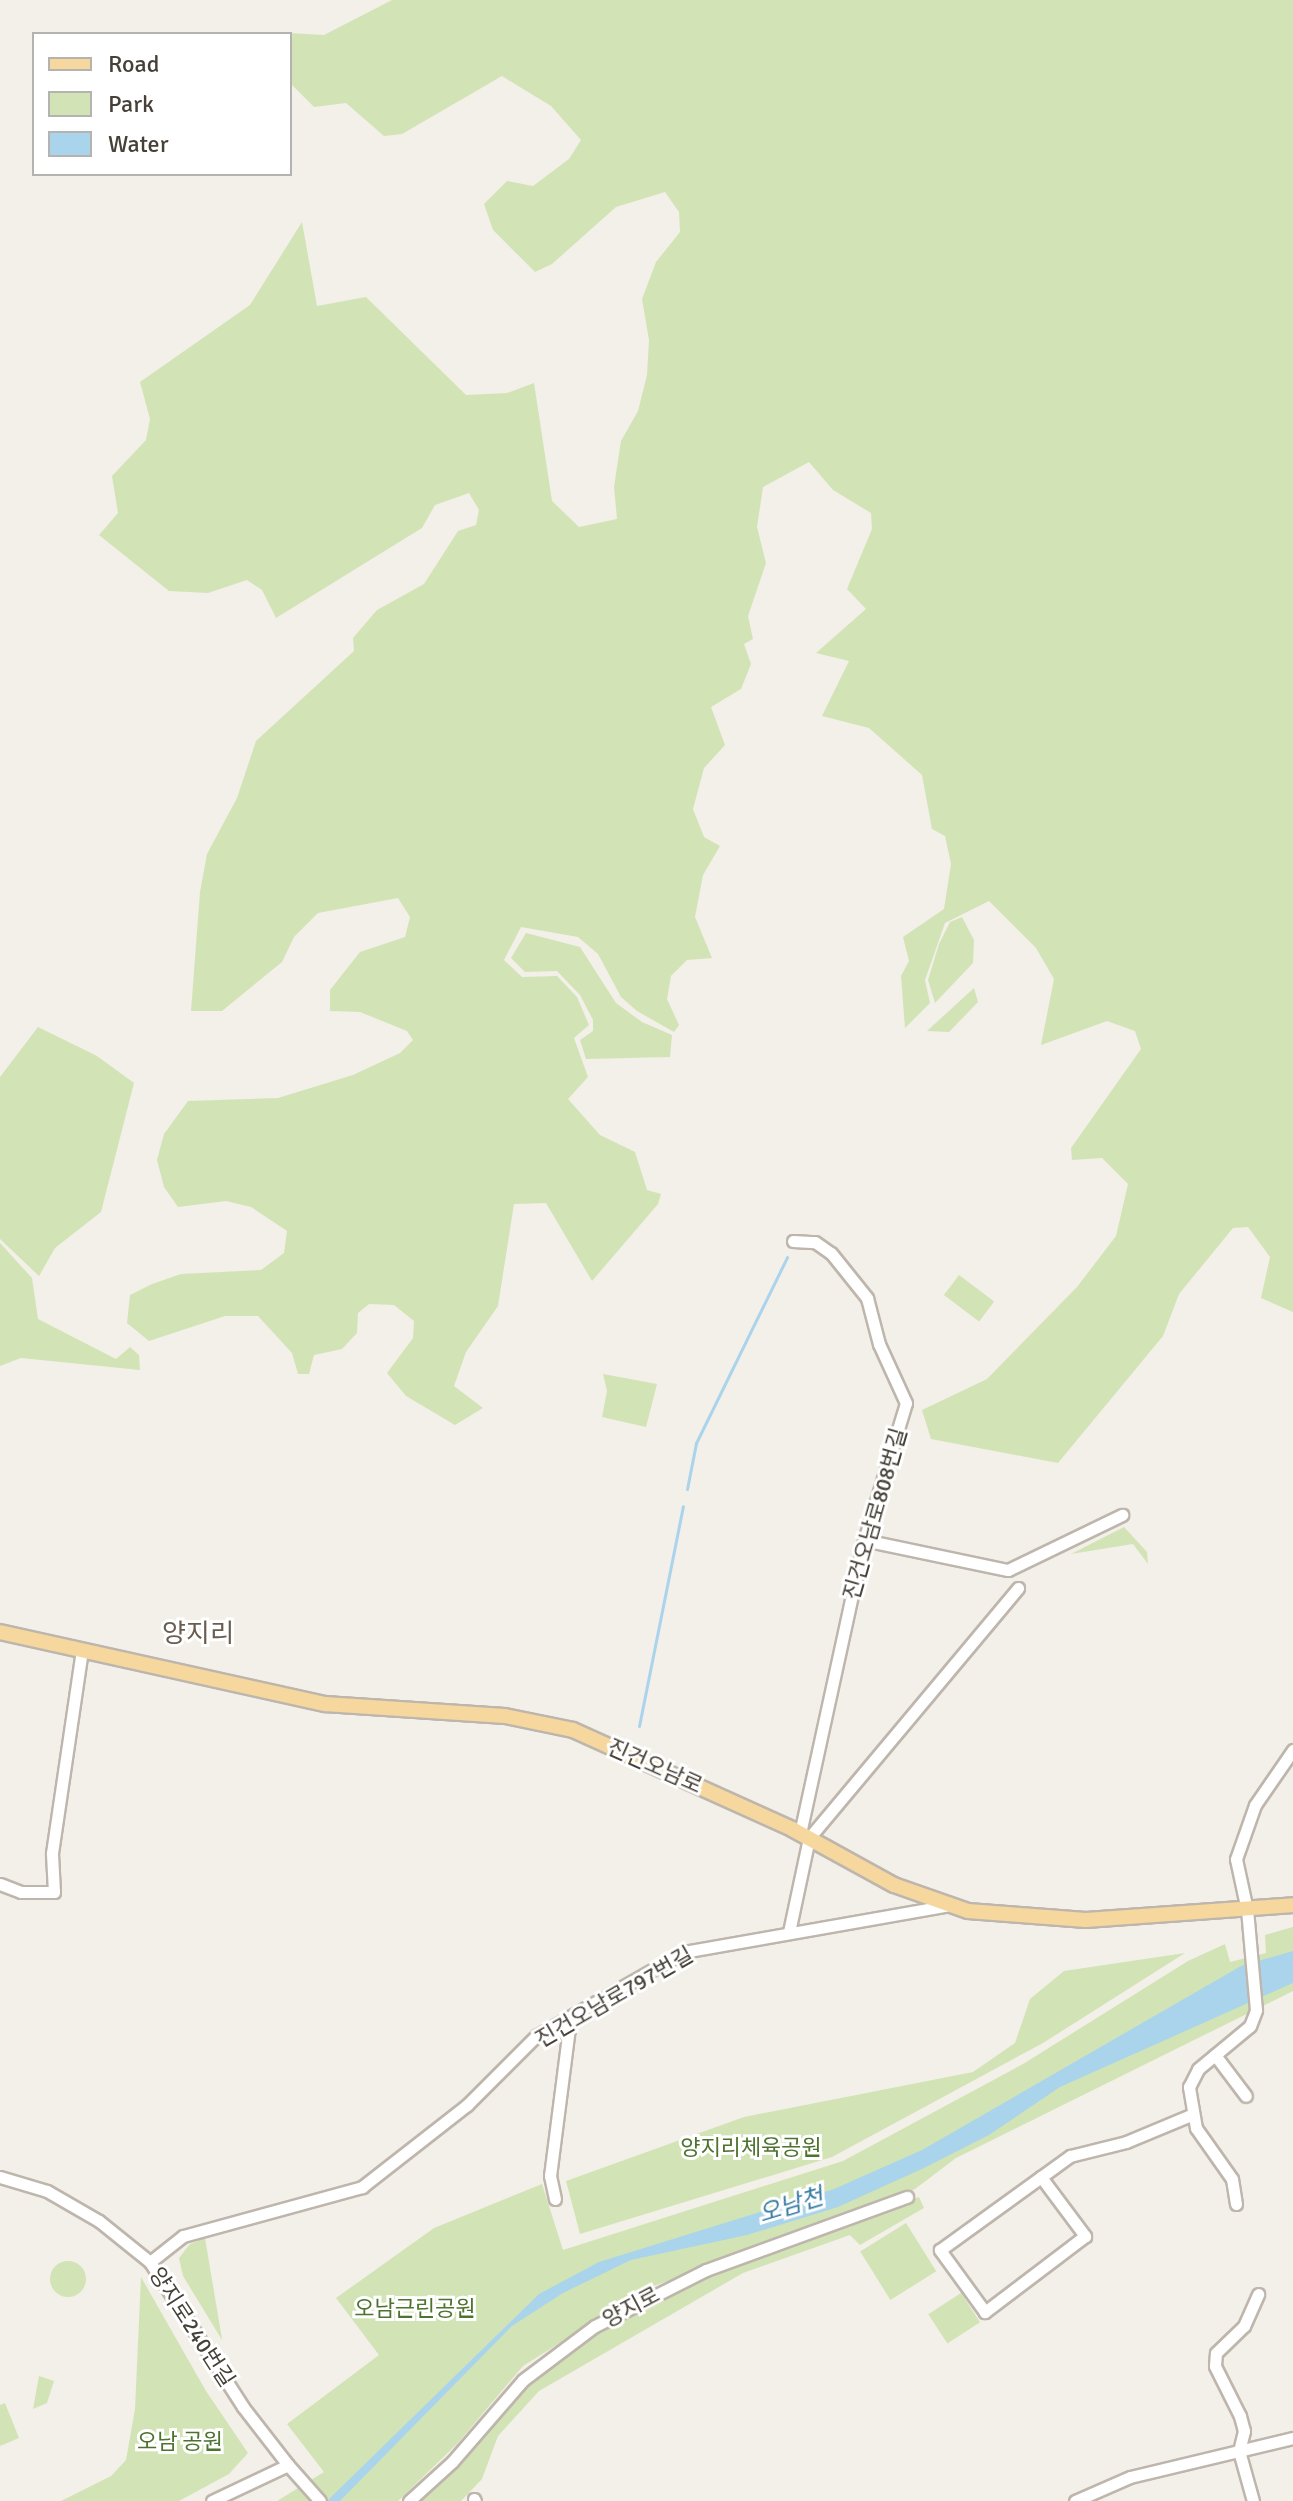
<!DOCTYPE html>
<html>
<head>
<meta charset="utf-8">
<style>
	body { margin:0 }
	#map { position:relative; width:1293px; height:2501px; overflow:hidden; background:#f3efe9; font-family:Signika,"Noto Sans KR",sans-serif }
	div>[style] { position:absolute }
	.green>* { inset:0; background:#d2e4b5; transform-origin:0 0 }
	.round { border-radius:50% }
	.water>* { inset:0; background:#aad4eb }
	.stream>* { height:3px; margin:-1.5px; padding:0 1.5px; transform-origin:1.5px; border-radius:1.5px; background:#aad4eb }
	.roads { filter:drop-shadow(2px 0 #beb6ac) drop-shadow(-2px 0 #beb6ac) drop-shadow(0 2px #beb6ac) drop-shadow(0 -2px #beb6ac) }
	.minor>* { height:11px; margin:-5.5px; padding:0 5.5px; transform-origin:5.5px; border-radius:5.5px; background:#fff }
	.major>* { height:14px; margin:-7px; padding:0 7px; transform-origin:7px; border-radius:7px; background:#f6d89f }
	span { translate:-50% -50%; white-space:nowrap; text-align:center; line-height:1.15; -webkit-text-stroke:6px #fff; paint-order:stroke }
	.street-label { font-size:22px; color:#464038 }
	.park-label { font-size:22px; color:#4d732f }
	.water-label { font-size:24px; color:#377ba2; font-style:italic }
	.quarter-label { font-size:26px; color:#685d50 }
	.legend { position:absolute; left:32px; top:32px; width:260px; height:144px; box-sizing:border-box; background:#fff; border:2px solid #b5b3af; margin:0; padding:10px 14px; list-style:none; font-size:24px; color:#464038 }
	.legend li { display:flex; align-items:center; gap:16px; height:40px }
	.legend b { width:40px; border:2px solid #b5b3af }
</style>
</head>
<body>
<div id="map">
	<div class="green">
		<i style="clip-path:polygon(392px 0,1293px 0,1293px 1312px,1261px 1298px,1270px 1257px,1248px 1227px,1233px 1228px,1179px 1294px,1163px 1336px,1058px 1463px,931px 1439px,922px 1410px,987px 1379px,1077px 1287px,1116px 1236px,1128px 1184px,1102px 1158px,1072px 1160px,1071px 1148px,1141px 1049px,1135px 1031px,1107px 1021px,1041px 1045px,1054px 979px,1036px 948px,989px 901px,945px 923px,925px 980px,930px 1003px,905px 1028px,901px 976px,909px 961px,903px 937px,944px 909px,951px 864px,945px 836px,932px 829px,922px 775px,869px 728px,822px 716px,849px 661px,816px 653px,866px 609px,847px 589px,872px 529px,871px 513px,833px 490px,809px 462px,763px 487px,757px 527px,766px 563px,748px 616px,753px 639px,744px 644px,751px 664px,741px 689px,711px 707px,725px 745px,704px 768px,693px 809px,704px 837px,720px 846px,703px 875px,695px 917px,712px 958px,687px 960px,671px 976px,667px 999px,679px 1025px,674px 1032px,637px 1011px,621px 997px,598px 954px,578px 937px,521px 927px,504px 960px,522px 977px,557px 976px,577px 997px,589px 1025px,574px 1038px,588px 1077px,568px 1099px,600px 1135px,635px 1152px,647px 1190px,661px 1194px,658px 1204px,592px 1281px,546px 1203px,514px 1204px,498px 1306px,466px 1352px,454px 1386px,483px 1408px,455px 1425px,406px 1396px,387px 1373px,413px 1338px,414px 1321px,394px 1305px,369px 1304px,358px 1313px,357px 1333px,342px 1349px,314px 1355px,309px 1374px,298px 1374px,292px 1353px,258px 1316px,225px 1316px,149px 1341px,127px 1323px,130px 1295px,152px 1284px,181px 1274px,261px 1270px,284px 1253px,287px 1231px,251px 1207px,226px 1201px,178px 1207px,164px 1187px,157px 1160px,164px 1134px,188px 1101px,278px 1098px,353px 1075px,400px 1053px,413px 1040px,407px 1031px,360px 1012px,330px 1011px,330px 990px,360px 952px,405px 937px,410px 917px,398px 898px,318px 913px,294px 937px,282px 962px,222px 1011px,191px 1011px,200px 892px,207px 854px,237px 798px,256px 741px,354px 651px,353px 638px,377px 610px,424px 584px,458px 531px,476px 525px,479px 510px,469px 493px,435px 505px,422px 528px,276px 618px,262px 590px,247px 580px,208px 593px,169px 591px,99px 535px,118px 513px,112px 476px,146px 440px,150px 419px,140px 382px,250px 305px,302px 222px,317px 306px,366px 297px,466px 395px,507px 393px,534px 383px,552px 501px,579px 527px,617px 519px,614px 487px,621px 441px,638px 411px,647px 375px,649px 340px,642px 299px,656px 262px,680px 232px,679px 212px,665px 192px,616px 207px,552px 264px,535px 272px,493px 230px,484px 204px,507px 181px,533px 186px,569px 159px,581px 140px,551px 106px,502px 76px,402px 134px,384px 136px,346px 103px,314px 107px,290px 83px,290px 34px,275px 34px,288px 33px,324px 35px)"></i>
		<i style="clip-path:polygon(962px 917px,974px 940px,973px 963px,935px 1003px,928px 980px,939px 944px,950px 922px)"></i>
		<i style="clip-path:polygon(526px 933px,580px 947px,616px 1003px,642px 1022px,672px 1035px,670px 1057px,586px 1059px,580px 1040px,593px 1031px,593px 1020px,580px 995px,557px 971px,525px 972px,511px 958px)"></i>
		<i style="clip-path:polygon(974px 988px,978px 1002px,949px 1032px,927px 1031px)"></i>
		<i style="clip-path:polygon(38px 1027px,97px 1056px,134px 1083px,101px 1212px,55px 1248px,39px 1276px,0 1239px,0 1077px)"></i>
		<i style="clip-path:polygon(0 1243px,32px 1278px,38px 1319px,116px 1359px,130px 1347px,139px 1355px,140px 1370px,21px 1358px,0 1366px)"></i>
		<i style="left:959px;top:1275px;width:44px;height:25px;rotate:37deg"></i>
		<i style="clip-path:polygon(603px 1374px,657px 1384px,646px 1427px,602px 1417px,607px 1391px)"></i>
		<i style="clip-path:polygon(1124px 1527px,1147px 1552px,1148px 1564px,1133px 1544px,1071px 1554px)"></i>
		<i style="clip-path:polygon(1293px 1927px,1293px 1991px,956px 2158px,915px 2189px,646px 2289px,523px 2366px,457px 2444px,398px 2501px,277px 2501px,324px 2472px,287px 2424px,379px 2355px,336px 2298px,434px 2228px,542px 2184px,563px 2250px,843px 2161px,1023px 2064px,1188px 1961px,1225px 1944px,1230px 1962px,1266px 1953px,1265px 1935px)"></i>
		<i style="clip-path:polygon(1185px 1953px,1043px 2043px,832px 2157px,580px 2234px,566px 2181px,744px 2117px,973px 2072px,1015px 2043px,1030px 1999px,1064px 1971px)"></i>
		<i style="clip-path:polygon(919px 2197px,924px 2208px,860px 2245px,850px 2235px,743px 2273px,539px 2391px,498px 2436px,482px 2479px,461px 2501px,422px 2501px,527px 2383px,601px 2328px,725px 2269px)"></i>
		<i style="left:906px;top:2223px;width:57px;height:54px;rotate:58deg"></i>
		<i style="clip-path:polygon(205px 2238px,222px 2339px,222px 2340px,183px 2276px,179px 2258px,190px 2244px)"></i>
		<i class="round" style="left:50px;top:2261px;width:36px;height:36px"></i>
		<i style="clip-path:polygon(141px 2277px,206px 2391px,248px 2453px,229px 2474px,179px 2501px,61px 2501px,111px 2476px,126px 2460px,135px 2409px)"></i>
		<i style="left:961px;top:2293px;width:35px;height:39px;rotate:57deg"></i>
		<i style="clip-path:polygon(39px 2376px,54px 2381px,47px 2403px,33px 2409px)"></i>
		<i style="clip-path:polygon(5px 2403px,19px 2438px,0 2446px,0 2405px)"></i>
	</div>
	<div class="water">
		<i style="clip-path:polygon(1293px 1951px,1293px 1983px,1060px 2087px,989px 2135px,924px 2168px,838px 2207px,747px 2235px,631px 2260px,563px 2293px,512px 2326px,340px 2501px,327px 2501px,539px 2294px,599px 2262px,834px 2189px,922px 2150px,1241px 1966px)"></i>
	</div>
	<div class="stream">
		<i style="left:687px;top:1489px;width:47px;rotate:-78.9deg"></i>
		<i style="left:696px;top:1443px;width:207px;rotate:-63.9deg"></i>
		<i style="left:639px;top:1726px;width:224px;rotate:-78.7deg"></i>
	</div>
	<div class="roads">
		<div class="minor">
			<i style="left:793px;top:1241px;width:22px;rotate:3deg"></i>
			<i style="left:815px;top:1242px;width:19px;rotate:35deg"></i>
			<i style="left:831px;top:1253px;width:58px;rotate:51.3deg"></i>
			<i style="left:867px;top:1298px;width:48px;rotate:75.4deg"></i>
			<i style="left:879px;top:1344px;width:65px;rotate:65.4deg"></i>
			<i style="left:906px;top:1403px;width:143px;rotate:107deg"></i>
			<i style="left:864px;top:1540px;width:300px;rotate:102.3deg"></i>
			<i style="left:864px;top:1540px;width:147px;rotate:11.8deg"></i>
			<i style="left:1008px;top:1570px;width:127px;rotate:-25.8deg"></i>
			<i style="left:0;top:1884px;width:22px;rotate:21deg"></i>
			<i style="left:21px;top:1892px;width:33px"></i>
			<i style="left:54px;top:1892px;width:39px;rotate:-93deg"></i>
			<i style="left:52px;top:1853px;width:205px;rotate:-81.6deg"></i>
			<i style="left:789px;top:1932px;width:96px;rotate:-78deg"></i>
			<i style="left:809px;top:1838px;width:326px;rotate:-50.1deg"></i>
			<i style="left:1215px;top:2055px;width:51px;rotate:52.9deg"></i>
			<i style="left:0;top:2177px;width:49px;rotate:16.6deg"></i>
			<i style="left:47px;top:2191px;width:60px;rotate:30deg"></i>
			<i style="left:99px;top:2221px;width:65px;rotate:38.8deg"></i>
			<i style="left:150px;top:2262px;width:172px;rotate:57.3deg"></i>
			<i style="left:243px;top:2407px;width:73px;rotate:52.2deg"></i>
			<i style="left:288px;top:2465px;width:84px;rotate:154.7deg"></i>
			<i style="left:1041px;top:2177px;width:74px;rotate:53.3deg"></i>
			<i style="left:1085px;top:2236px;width:126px;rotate:142.8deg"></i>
			<i style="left:985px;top:2312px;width:77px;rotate:-126deg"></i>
			<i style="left:940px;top:2250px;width:125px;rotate:-35.9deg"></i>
			<i style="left:1041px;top:2177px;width:36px;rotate:-36deg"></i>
			<i style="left:1070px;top:2156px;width:58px;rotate:-14deg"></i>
			<i style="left:1126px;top:2142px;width:70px;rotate:-22.6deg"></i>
			<i style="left:555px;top:2199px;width:24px;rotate:-102deg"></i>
			<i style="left:550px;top:2176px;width:157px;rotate:-82.7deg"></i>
			<i style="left:1236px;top:2204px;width:25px;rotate:-99deg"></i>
			<i style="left:1232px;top:2179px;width:62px;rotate:-125.2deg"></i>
			<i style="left:1196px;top:2128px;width:42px;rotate:-99.7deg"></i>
			<i style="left:1189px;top:2087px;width:20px;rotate:-63deg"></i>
			<i style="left:1198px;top:2069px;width:67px;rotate:-39.6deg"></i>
			<i style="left:1250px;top:2026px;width:17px;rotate:-69deg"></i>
			<i style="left:1256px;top:2010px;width:100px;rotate:-95.1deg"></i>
			<i style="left:1247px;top:1910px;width:52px;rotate:-102.2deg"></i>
			<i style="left:1236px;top:1859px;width:57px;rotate:-70.6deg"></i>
			<i style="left:1255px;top:1805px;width:67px;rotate:-55.4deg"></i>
			<i style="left:150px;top:2262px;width:42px;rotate:-38.2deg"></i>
			<i style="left:183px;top:2236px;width:186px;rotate:-15.3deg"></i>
			<i style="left:362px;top:2187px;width:133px;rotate:-38deg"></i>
			<i style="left:467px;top:2105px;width:98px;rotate:-45deg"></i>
			<i style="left:536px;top:2036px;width:170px;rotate:-29.6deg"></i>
			<i style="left:684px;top:1952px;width:270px;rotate:-10deg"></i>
			<i style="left:288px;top:2465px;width:48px;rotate:48.4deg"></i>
			<i style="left:474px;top:2499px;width:2px;rotate:63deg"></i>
			<i style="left:409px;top:2501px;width:58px;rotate:-42.2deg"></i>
			<i style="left:452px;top:2462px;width:108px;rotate:-49.1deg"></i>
			<i style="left:523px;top:2380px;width:90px;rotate:-36.9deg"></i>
			<i style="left:595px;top:2326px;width:124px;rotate:-26.8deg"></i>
			<i style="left:706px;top:2270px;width:214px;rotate:-20deg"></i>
			<i style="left:1075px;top:2501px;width:60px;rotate:-23.6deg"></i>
			<i style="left:1130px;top:2477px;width:168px;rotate:-13.5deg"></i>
			<i style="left:1253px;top:2501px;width:52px;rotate:-105.6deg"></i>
			<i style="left:1239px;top:2451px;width:21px;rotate:-76deg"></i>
			<i style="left:1244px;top:2431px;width:16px;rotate:-105deg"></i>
			<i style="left:1240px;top:2416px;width:56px;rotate:-116.6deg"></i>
			<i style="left:1215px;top:2366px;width:13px;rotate:-86deg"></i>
			<i style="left:1216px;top:2353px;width:39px;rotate:-44deg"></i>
			<i style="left:1244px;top:2326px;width:35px;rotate:-66deg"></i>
		</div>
		<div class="major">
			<i style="left:0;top:1632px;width:333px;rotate:12.5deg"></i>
			<i style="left:325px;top:1704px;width:180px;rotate:3.8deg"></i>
			<i style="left:505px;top:1716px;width:69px;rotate:11.6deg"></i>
			<i style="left:573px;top:1730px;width:240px;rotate:24.3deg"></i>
			<i style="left:792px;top:1829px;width:116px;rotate:28.8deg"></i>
			<i style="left:894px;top:1885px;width:78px;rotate:19.4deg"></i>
			<i style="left:968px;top:1911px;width:118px;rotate:4.4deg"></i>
			<i style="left:1086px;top:1920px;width:208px;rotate:-4.1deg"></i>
		</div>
	</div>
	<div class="street-label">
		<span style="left:875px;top:1514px;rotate:-74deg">진건오남로808번길</span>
		<span style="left:655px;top:1766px;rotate:24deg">진건오남로</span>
		<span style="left:614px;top:1997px;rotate:-30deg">진건오남로797번길</span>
		<span style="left:631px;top:2307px;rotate:-28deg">양지로</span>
		<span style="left:192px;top:2327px;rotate:57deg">양지로240번길</span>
	</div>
	<div class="park-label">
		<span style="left:751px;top:2148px">양지리체육공원</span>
		<span style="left:415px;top:2309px">오남근린공원</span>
		<span style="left:180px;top:2442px">오남 공원</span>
	</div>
	<div class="water-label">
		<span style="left:791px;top:2206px;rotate:-17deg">오남천</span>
	</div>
	<div class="quarter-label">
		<span style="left:198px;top:1635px">양지리</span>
	</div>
	<ul class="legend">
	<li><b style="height:10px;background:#f6d89f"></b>Road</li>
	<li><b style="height:22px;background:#d2e4b5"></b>Park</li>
	<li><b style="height:22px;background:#aad4eb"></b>Water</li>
	</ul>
</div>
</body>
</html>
